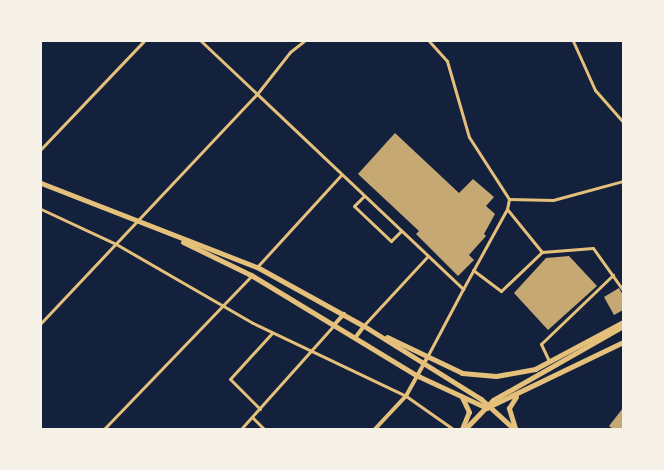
<!DOCTYPE html>
<html>
<head>
<meta charset="utf-8">
<style>
	body { margin:0 }
	#map { position:relative; width:664px; height:470px; overflow:hidden; background:#14213d; font-family:Roboto,sans-serif }
	div>[style] { position:absolute }
	.building>* { inset:0; background:#c6a872 }
	.minor>* { height:3px; margin:-1.5px; padding:0 1.5px; transform-origin:1.5px; border-radius:1.5px; background:#e5c07b }
	.tertiary>* { height:4px; margin:-2px; padding:0 2px; transform-origin:2px; border-radius:2px; background:#e5c07b }
	.trunk>* { height:5px; margin:-2.5px; padding:0 2.5px; transform-origin:2.5px; border-radius:2.5px; background:#e5c07b }
	span { translate:-50% -50%; white-space:nowrap; text-align:center; line-height:1.15; -webkit-text-stroke:4px #f6f1e7; paint-order:stroke }
	.frame { position:absolute; inset:0; border:42px solid #f6f1e7; pointer-events:none }
</style>
</head>
<body>
<div id="map">
	<div class="building">
		<i style="clip-path:polygon(395px 133px,459px 193px,473px 179px,494px 197px,486px 206px,495px 214px,484px 234px,486px 236px,469px 255px,474px 260px,458px 276px,416px 234px,419px 231px,358px 174px)"></i>
		<i style="clip-path:polygon(569px 256px,597px 286px,548px 330px,514px 293px,546px 258px)"></i>
		<i style="clip-path:polygon(619px 288px,623px 295px,623px 310px,614px 315px,604px 297px)"></i>
		<i style="clip-path:polygon(623px 408px,623px 429px,613px 429px,609px 426px)"></i>
	</div>
	<div class="minor">
		<i style="left:201px;top:41px;width:361px;rotate:43.4deg"></i>
		<i style="left:463px;top:289px;width:77px;rotate:117.9deg"></i>
		<i style="left:429px;top:41px;width:27px;rotate:48deg"></i>
		<i style="left:447px;top:61px;width:79px;rotate:73.9deg"></i>
		<i style="left:469px;top:137px;width:74px;rotate:57.2deg"></i>
		<i style="left:509px;top:199px;width:10px;rotate:101deg"></i>
		<i style="left:507px;top:209px;width:91px;rotate:118.8deg"></i>
		<i style="left:573px;top:41px;width:54px;rotate:65.8deg"></i>
		<i style="left:595px;top:90px;width:43px;rotate:48.8deg"></i>
		<i style="left:41px;top:149px;width:149px;rotate:-46.4deg"></i>
		<i style="left:364px;top:196px;width:14px;rotate:135deg"></i>
		<i style="left:354px;top:206px;width:51px;rotate:43.4deg"></i>
		<i style="left:391px;top:241px;width:14px;rotate:-45deg"></i>
		<i style="left:509px;top:199px;width:44px;rotate:1.3deg"></i>
		<i style="left:553px;top:200px;width:73px;rotate:-15.2deg"></i>
		<i style="left:41px;top:209px;width:83px;rotate:25deg"></i>
		<i style="left:116px;top:244px;width:158px;rotate:30deg"></i>
		<i style="left:253px;top:323px;width:170px;rotate:25.5deg"></i>
		<i style="left:406px;top:396px;width:57px;rotate:35.1deg"></i>
		<i style="left:507px;top:209px;width:55px;rotate:50.9deg"></i>
		<i style="left:257px;top:267px;width:125px;rotate:-47.6deg"></i>
		<i style="left:473px;top:270px;width:35px;rotate:37deg"></i>
		<i style="left:501px;top:291px;width:57px;rotate:-43.6deg"></i>
		<i style="left:542px;top:252px;width:51px;rotate:-4.5deg"></i>
		<i style="left:593px;top:248px;width:52px;rotate:54.5deg"></i>
		<i style="left:41px;top:323px;width:315px;rotate:-46.7deg"></i>
		<i style="left:257px;top:94px;width:53px;rotate:-51.8deg"></i>
		<i style="left:290px;top:52px;width:18px;rotate:-38deg"></i>
		<i style="left:364px;top:325px;width:94px;rotate:-47.2deg"></i>
		<i style="left:549px;top:361px;width:19px;rotate:-115deg"></i>
		<i style="left:541px;top:344px;width:100px;rotate:-43.8deg"></i>
		<i style="left:260px;top:409px;width:42px;rotate:-135deg"></i>
		<i style="left:230px;top:379px;width:62px;rotate:-47.6deg"></i>
		<i style="left:252px;top:417px;width:17px;rotate:45deg"></i>
		<i style="left:104px;top:429px;width:212px;rotate:-46.1deg"></i>
		<i style="left:241px;top:429px;width:140px;rotate:-48.2deg"></i>
	</div>
	<div class="tertiary">
		<i style="left:334px;top:325px;width:15px;rotate:-48deg"></i>
		<i style="left:355px;top:338px;width:15px;rotate:-53deg"></i>
		<i style="left:375px;top:429px;width:45px;rotate:-46.8deg"></i>
		<i style="left:406px;top:396px;width:43px;rotate:-61.1deg"></i>
	</div>
	<div class="trunk">
		<i style="left:41px;top:183px;width:232px;rotate:21.3deg"></i>
		<i style="left:257px;top:267px;width:122px;rotate:28.9deg"></i>
		<i style="left:364px;top:326px;width:138px;rotate:32deg"></i>
		<i style="left:481px;top:399px;width:45px;rotate:42.3deg"></i>
		<i style="left:183px;top:242px;width:76px;rotate:25.9deg"></i>
		<i style="left:251px;top:275px;width:195px;rotate:31.2deg"></i>
		<i style="left:418px;top:376px;width:76px;rotate:24.9deg"></i>
		<i style="left:387px;top:337px;width:83px;rotate:25.6deg"></i>
		<i style="left:462px;top:373px;width:34px;rotate:5deg"></i>
		<i style="left:496px;top:376px;width:40px;rotate:-10deg"></i>
		<i style="left:535px;top:369px;width:100px;rotate:-28.1deg"></i>
		<i style="left:488px;top:407px;width:150px;rotate:-25.7deg"></i>
		<i style="left:515px;top:428px;width:21px;rotate:-107deg"></i>
		<i style="left:509px;top:408px;width:13px;rotate:-58deg"></i>
		<i style="left:462px;top:429px;width:18px;rotate:-68deg"></i>
		<i style="left:469px;top:412px;width:17px;rotate:-115deg"></i>
		<i style="left:465px;top:429px;width:40px;rotate:-46deg"></i>
		<i style="left:493px;top:400px;width:150px;rotate:-29.6deg"></i>
	</div>
	<div class="frame"></div>
</div>
</body>
</html>
